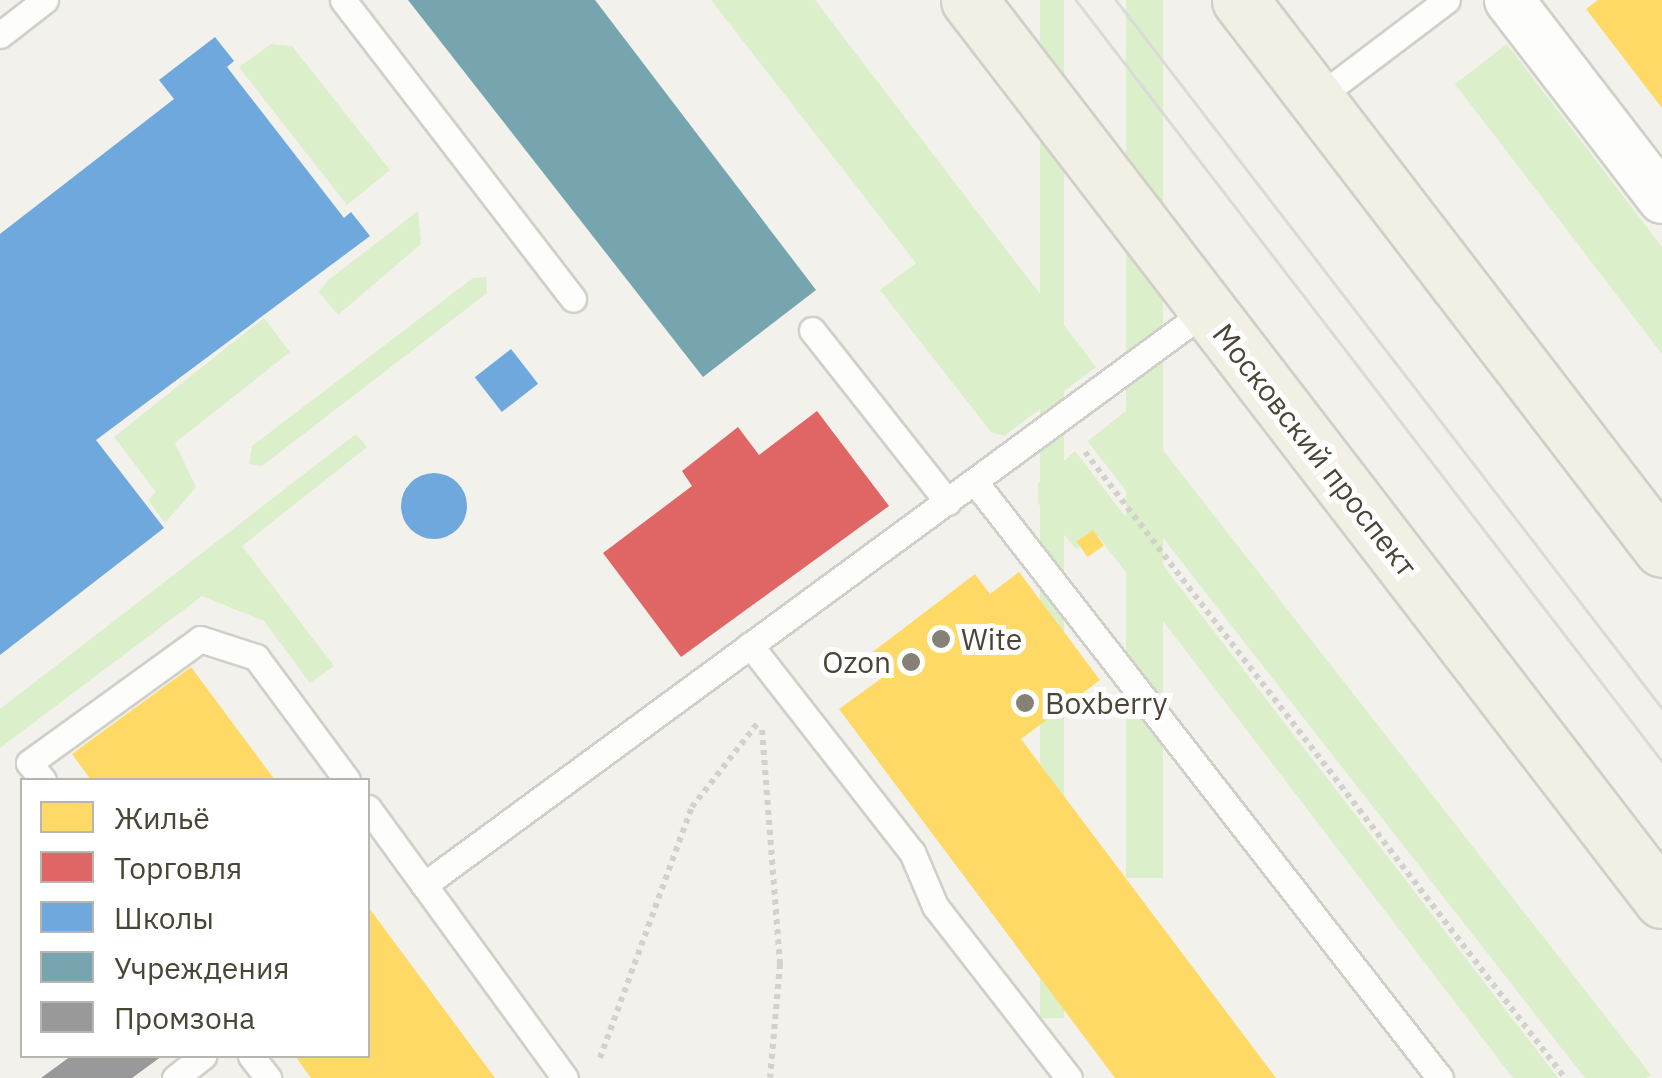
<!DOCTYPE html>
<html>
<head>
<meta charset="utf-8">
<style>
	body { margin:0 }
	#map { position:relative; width:1662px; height:1078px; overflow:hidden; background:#f2f1ec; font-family:"IBM Plex Sans",sans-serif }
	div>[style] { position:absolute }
	.green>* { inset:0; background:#dbefca; transform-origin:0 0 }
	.homes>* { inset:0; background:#ffd966; transform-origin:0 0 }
	.shops>* { inset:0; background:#e06666 }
	.schools>* { inset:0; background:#6fa8dc; transform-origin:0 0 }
	.round { border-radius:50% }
	.public>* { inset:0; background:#76a5af }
	.industry>* { inset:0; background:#999 }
	.path>* { height:6px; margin-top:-3px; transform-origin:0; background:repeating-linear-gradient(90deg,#d2d1cb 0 5px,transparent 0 10px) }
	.roads { filter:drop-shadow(2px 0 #d0cfc9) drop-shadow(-2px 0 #d0cfc9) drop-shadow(0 2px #d0cfc9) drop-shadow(0 -2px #d0cfc9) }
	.service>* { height:25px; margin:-12.5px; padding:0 12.5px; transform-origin:12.5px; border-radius:12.5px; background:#fdfdfc }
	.minor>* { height:48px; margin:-24px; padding:0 24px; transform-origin:24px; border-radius:24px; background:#fdfdfc }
	.primary>* { height:55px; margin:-27.5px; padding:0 27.5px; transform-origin:27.5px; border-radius:27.5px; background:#f2f0e4 }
	.tram>* { height:2.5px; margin:-1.25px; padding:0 1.25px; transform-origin:1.25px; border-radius:1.25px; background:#dadad9 }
	.dots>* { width:28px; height:28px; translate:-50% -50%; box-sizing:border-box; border:5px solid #fff; border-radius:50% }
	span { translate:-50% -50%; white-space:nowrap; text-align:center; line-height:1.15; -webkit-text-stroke:10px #fff; paint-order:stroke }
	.street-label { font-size:30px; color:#4a4536 }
	.poi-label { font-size:30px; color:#4a4536 }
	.left { translate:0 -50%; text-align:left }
	.right { translate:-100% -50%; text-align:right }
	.legend { position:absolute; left:20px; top:778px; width:350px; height:280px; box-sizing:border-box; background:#fff; border:2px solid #b7b5af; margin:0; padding:12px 18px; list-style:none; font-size:30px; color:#4a4536 }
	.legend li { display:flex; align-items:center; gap:20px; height:50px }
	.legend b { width:50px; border:2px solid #b7b5af }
</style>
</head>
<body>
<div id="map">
	<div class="green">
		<i style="clip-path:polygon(711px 0,815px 0,1096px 367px,1004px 436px,991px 432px,880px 290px,916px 263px)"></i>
		<i style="left:1040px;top:0;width:24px;height:1018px"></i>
		<i style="left:1126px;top:0;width:37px;height:878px"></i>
		<i style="clip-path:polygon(271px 44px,292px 46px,390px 170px,347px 205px,239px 67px)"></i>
		<i style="clip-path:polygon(1507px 44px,1662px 247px,1662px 354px,1455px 84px)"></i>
		<i style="clip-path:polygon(418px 211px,421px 244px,338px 315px,319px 292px,327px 281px)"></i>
		<i style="clip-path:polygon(486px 277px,487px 293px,262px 466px,249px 464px,252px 446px,473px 278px)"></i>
		<i style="clip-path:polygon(264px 318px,290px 352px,175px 443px,196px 487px,165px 523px,148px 500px,156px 492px,114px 437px)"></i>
		<i style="left:1130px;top:408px;width:846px;height:54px;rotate:52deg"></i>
		<i style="clip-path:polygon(356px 434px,367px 447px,242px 546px,334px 666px,310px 683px,264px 621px,202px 596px,0 748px,0 709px)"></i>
		<i style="clip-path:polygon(1075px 451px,1558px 1078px,1513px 1078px,1098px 536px,1076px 549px,1038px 503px,1038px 484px)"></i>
	</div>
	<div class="homes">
		<i style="clip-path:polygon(1598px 0,1662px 0,1662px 108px,1586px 9px)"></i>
		<i style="left:1093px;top:530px;width:19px;height:20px;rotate:55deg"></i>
		<i style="clip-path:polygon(1019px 572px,1100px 680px,1021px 739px,1276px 1078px,1115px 1078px,839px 709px,886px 675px,870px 654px,975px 574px,990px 594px)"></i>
		<i style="clip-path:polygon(191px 667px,275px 780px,91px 780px,72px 754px)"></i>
		<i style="clip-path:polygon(368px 906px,372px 912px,495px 1078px,311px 1078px,295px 1056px,368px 1056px)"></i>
	</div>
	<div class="shops">
		<i style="clip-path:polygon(817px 411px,889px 506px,681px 657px,603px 553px,692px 486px,682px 471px,738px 427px,759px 455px)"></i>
	</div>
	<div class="schools">
		<i style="clip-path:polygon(215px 37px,234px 61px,227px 67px,344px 218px,351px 212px,370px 236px,96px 440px,164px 528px,0 655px,0 234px,174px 99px,159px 80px)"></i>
		<i style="left:511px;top:349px;width:44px;height:46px;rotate:52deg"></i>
		<i class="round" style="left:401px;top:473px;width:66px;height:66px"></i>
	</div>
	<div class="public">
		<i style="clip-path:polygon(408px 0,595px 0,816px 290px,703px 377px)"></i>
	</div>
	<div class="industry">
		<i style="clip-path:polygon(71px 1056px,162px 1056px,132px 1078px,41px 1078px)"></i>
	</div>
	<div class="path">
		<i style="left:1085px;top:452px;width:789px;rotate:52.52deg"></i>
		<i style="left:762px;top:730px;width:235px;rotate:85.6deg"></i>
		<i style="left:780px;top:964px;width:114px;rotate:95deg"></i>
		<i style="left:600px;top:1058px;width:267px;rotate:-69.9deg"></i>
		<i style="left:692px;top:807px;width:110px;rotate:-52deg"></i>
	</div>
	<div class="roads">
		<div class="service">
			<i style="left:343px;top:0;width:377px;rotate:52.4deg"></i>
			<i style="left:0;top:35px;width:57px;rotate:-37.9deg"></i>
			<i style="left:1316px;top:99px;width:164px;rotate:-37.1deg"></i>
			<i style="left:812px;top:330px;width:219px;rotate:51.7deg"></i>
			<i style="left:975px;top:482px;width:756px;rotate:52.04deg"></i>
			<i style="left:750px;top:645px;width:263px;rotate:52deg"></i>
			<i style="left:912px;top:852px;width:59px;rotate:66.9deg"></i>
			<i style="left:935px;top:906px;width:218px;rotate:52.1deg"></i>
			<i style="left:43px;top:780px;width:22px;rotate:-129deg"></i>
			<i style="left:29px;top:763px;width:211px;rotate:-35.9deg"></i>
			<i style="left:200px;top:639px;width:59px;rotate:17.8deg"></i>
			<i style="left:256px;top:657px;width:153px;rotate:53.5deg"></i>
			<i style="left:368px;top:808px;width:334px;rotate:53.9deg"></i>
			<i style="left:424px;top:885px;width:971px;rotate:-36.29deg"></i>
			<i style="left:251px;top:1056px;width:28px;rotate:52deg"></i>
			<i style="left:175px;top:1078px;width:36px;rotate:-38deg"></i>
		</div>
		<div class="minor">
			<i style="left:1509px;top:0;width:251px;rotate:52.4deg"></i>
		</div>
		<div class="primary">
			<i style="left:969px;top:0;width:1136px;rotate:52.4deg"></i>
			<i style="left:1240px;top:0;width:692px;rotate:52.45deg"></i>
		</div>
	</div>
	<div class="tram">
		<i style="left:1076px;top:0;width:960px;rotate:52.4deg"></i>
		<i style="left:1116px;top:0;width:894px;rotate:52.36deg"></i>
	</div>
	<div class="dots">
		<i style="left:941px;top:639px;background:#858176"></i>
		<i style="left:911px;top:662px;background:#858176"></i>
		<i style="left:1025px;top:703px;background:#858176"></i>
	</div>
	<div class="street-label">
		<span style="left:1315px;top:450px;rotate:52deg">Московский проспект</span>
	</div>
	<div class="poi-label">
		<span class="left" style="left:961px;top:639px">Wite</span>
		<span class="right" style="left:891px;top:662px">Ozon</span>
		<span class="left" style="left:1045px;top:703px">Boxberry</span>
	</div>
	<ul class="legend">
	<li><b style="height:28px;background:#ffd966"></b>Жильё</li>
	<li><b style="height:28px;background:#e06666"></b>Торговля</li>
	<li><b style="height:28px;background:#6fa8dc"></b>Школы</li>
	<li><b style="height:28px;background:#76a5af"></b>Учреждения</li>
	<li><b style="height:28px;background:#999"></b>Промзона</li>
	</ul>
</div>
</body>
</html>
